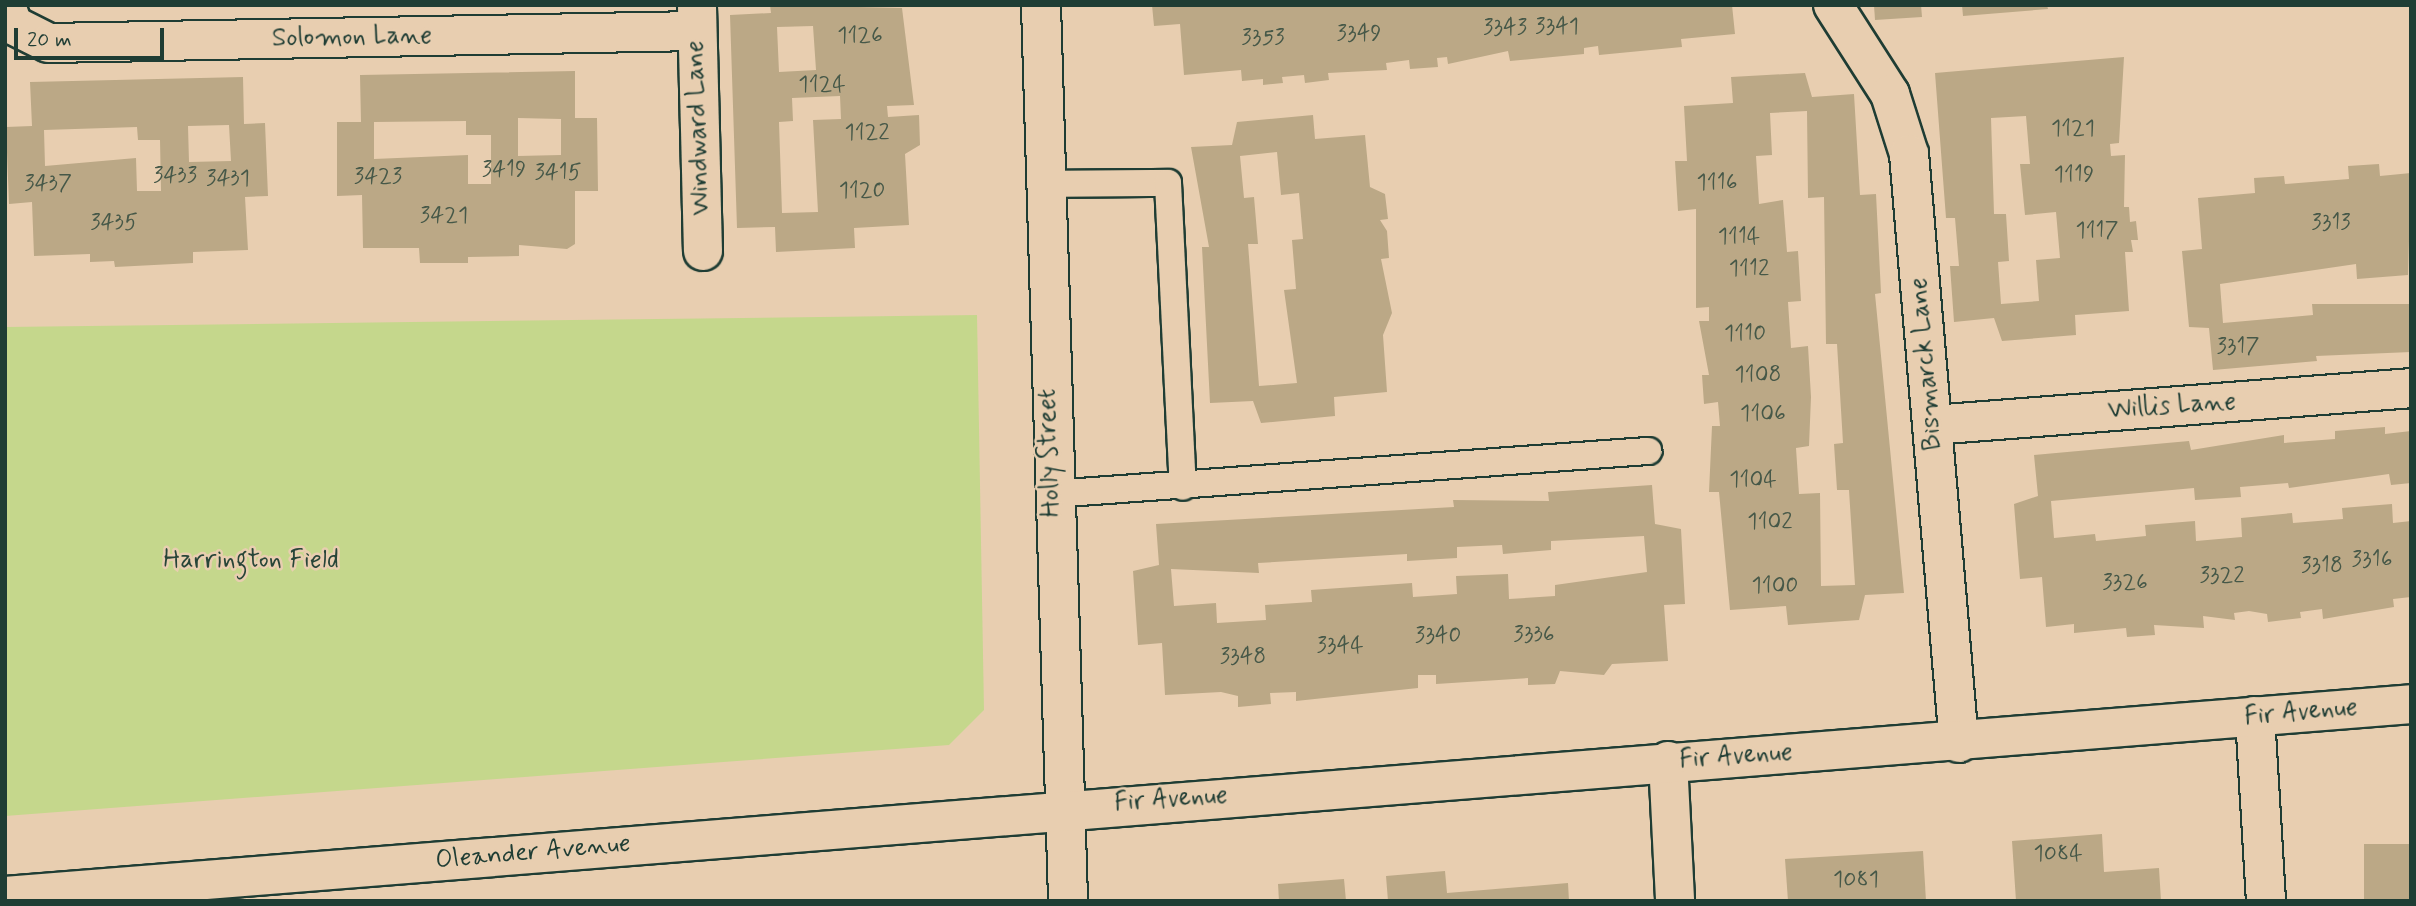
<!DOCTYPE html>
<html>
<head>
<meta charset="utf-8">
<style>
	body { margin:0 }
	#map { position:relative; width:2416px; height:906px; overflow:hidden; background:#e8ceb0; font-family:Mynerve,sans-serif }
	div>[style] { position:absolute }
	.green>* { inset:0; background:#c5d78c }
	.building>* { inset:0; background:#bba886; transform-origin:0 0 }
	.roads { filter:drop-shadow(2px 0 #1f3d34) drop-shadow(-2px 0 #1f3d34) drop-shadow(0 2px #1f3d34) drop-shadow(0 -2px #1f3d34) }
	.lane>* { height:26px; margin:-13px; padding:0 13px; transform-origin:13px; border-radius:13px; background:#e8ceb0 }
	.street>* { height:38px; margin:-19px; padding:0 19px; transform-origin:19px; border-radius:19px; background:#e8ceb0 }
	span { translate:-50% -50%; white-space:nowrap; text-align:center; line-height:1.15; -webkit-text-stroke:5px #e8ceb0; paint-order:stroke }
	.number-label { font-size:23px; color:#465848 }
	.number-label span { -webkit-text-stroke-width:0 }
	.street-label { font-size:26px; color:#1f3d34 }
	.park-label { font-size:26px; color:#274538 }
	.frame { position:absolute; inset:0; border:7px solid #1f3d34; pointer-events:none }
	.scale { position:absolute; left:14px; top:28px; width:150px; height:32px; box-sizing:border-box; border:4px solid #1f3d34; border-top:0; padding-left:9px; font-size:21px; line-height:24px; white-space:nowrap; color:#1f3d34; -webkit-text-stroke:5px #e8ceb0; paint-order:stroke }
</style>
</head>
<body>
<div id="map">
	<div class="green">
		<i style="clip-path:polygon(977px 315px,984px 710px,949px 745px,5px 816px,5px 327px)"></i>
	</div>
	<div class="building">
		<i style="clip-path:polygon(evenodd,770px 5px,902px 8px,914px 105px,887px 106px,888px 117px,919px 115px,920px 145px,905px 154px,909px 225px,854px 228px,855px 248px,776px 252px,775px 227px,737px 228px,730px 15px,771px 13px,770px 5px,813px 26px,816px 70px,779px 72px,777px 27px,813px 26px,770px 5px,840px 96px,841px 119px,813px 120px,818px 212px,782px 213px,779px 122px,793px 121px,792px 98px,840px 96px)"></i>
		<i style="clip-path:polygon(1152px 5px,1732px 5px,1735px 34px,1681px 39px,1682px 47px,1599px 55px,1598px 46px,1584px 48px,1584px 54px,1510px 61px,1508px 51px,1448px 64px,1447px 57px,1437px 58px,1438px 67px,1410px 69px,1409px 60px,1386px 63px,1387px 70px,1328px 73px,1329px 80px,1305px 83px,1304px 75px,1282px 77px,1283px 83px,1263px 85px,1263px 79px,1242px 81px,1241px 70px,1184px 75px,1180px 24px,1154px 26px)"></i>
		<i style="clip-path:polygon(1874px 5px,1921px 5px,1922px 17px,1875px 20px)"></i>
		<i style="clip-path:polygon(1962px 5px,2047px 5px,2048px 9px,1963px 16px)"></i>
		<i style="clip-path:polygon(evenodd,2124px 57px,2119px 143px,2110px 144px,2111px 156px,2125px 155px,2124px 207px,2129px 207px,2130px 222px,2136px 221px,2138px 240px,2131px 240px,2133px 252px,2125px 252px,2129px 311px,2075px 315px,2076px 335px,2002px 341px,1994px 318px,1954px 322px,1950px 266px,1959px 266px,1955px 218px,1946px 218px,1935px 73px,2124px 57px,2026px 116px,2030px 164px,2020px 164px,2025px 215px,2056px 212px,2060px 258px,2036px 260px,2039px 301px,2001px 304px,1998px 262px,2009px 261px,2006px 214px,1994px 214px,1991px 118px,2026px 116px)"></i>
		<i style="clip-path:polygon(evenodd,575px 71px,575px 118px,597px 118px,598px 191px,575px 191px,575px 244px,567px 249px,519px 245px,519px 256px,468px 257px,468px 263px,420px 263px,419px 248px,363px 248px,362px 195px,337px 196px,337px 122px,361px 122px,360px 75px,575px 71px,518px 118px,561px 119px,561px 155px,518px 156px,518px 118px,575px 71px,466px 121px,466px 135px,491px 135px,491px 184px,468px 184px,468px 155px,374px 159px,374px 122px,466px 121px)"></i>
		<i style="clip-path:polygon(evenodd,1805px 73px,1812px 97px,1854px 94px,1860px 195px,1876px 194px,1881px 293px,1875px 294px,1904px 593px,1865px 595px,1859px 620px,1788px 625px,1786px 606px,1730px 610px,1719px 492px,1709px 492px,1712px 426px,1720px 426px,1718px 402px,1704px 404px,1702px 375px,1709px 375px,1699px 321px,1709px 321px,1709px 307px,1696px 308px,1696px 209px,1678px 211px,1675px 161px,1687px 161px,1684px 106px,1733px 103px,1731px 77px,1805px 73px,1807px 111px,1808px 198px,1824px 197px,1826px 344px,1837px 344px,1843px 443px,1834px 444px,1837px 490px,1849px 490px,1855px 585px,1821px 586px,1820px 493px,1799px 494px,1796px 448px,1809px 446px,1811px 397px,1808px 346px,1791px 348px,1788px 302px,1801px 301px,1798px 251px,1787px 252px,1783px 200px,1759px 204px,1756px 156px,1772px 155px,1770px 113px,1807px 111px)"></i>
		<i style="clip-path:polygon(evenodd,243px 77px,244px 124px,265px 123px,268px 196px,245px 197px,248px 250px,193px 252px,193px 263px,115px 267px,114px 261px,90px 262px,90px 254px,34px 256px,32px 202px,9px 204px,6px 127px,32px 126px,30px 82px,243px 77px,229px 125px,231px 161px,189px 162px,188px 126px,229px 125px,243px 77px,137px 127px,138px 140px,160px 140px,161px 191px,137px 191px,136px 158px,45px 166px,44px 130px,137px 127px)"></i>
		<i style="clip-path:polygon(evenodd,1313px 115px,1315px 139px,1365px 135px,1370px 187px,1385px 194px,1388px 219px,1380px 220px,1387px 231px,1389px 258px,1381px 259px,1392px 313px,1383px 335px,1387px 392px,1334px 397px,1335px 416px,1261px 423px,1253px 401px,1210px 403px,1202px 247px,1209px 247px,1191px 147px,1232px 145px,1237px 122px,1313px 115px,1277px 152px,1281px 195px,1299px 193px,1303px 239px,1292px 240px,1296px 289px,1284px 290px,1297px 383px,1259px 386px,1248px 244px,1258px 244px,1254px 197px,1244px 198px,1240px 156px,1277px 152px)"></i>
		<i style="clip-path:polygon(2379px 164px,2380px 176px,2411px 173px,2408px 275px,2357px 279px,2356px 264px,2220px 284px,2223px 323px,2313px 315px,2312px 304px,2411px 304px,2411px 352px,2316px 356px,2317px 361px,2213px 370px,2209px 328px,2189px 327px,2182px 251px,2202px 249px,2198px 198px,2255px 193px,2254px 178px,2284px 176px,2285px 184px,2349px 179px,2348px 166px)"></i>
		<i style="clip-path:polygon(2385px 427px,2385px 434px,2411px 431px,2411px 483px,2391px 485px,2389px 474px,2289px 488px,2288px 483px,2240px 487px,2241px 497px,2195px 500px,2194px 488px,2051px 501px,2054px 538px,2095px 534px,2096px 541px,2146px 536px,2145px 525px,2195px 521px,2196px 541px,2242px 537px,2241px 518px,2292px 513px,2293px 523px,2343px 519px,2342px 508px,2392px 504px,2393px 523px,2411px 521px,2411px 597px,2393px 599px,2394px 607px,2323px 619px,2322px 609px,2300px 612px,2301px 618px,2268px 622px,2267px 614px,2249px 611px,2234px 613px,2235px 620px,2203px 616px,2204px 628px,2154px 625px,2155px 635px,2127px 637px,2126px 628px,2074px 633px,2074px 624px,2046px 627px,2042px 577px,2020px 579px,2014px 504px,2038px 496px,2034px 455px,2189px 441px,2191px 450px,2284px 435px,2284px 443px,2335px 439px,2335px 431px)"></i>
		<i style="clip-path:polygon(evenodd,1652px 485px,1655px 524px,1681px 529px,1685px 604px,1664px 605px,1668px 661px,1612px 664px,1604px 675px,1560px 671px,1555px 684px,1528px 685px,1528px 678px,1436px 684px,1436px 675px,1418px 675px,1418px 688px,1296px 701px,1296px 692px,1270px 693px,1271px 704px,1238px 707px,1238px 696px,1221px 692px,1165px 695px,1162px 643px,1138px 645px,1133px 571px,1159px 565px,1156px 524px,1454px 507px,1453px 500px,1549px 501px,1548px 492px,1652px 485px,1644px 536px,1647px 572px,1555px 585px,1555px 596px,1509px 599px,1508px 574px,1456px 576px,1457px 594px,1413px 597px,1412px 583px,1311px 590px,1312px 602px,1265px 605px,1266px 620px,1217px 623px,1216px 603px,1174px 606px,1171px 569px,1259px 573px,1258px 563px,1407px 554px,1407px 561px,1457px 558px,1457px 547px,1502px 545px,1503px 554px,1551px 550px,1551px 541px,1644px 536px)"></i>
		<i style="clip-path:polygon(2102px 834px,2104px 872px,2159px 868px,2161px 901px,2016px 901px,2012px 841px)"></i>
		<i style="left:2411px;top:844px;width:57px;height:47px;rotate:90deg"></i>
		<i style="clip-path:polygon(1923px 851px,1926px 901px,1788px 901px,1785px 859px)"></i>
		<i style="clip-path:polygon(1445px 871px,1447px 893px,1568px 883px,1569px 901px,1388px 901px,1386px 876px)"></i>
		<i style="clip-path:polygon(1344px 879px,1346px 901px,1279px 901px,1278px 884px)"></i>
	</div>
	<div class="roads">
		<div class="lane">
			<i style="left:1044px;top:184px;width:124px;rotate:-0.5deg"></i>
			<i style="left:1168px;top:183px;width:304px;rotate:87.2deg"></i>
			<i style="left:1052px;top:494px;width:598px;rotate:-4.13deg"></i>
		</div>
		<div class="street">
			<i style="left:6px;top:5px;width:21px;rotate:71deg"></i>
			<i style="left:13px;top:25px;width:40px;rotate:26.6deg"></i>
			<i style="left:49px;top:43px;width:647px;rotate:-1.06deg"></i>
			<i style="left:1041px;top:5px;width:896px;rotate:88.27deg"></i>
			<i style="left:1833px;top:5px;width:106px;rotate:57.4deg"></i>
			<i style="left:1890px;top:94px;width:63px;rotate:72.4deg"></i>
			<i style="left:1909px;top:154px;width:591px;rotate:85.15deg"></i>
			<i style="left:697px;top:7px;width:244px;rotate:88.6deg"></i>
			<i style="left:1932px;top:425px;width:480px;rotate:-4.4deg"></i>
			<i style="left:2255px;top:716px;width:185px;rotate:86.6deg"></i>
			<i style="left:1668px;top:761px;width:140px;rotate:87.1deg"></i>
			<i style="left:5px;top:896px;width:2414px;rotate:-4.56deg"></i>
		</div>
	</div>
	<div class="number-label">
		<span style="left:1557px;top:27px">3341</span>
		<span style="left:1505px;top:28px">3343</span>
		<span style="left:1359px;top:34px">3349</span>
		<span style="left:860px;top:36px">1126</span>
		<span style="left:1263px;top:38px">3353</span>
		<span style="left:822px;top:85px">1124</span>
		<span style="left:2073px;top:129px">1121</span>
		<span style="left:867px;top:133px">1122</span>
		<span style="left:504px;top:170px">3419</span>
		<span style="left:558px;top:173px">3415</span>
		<span style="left:2074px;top:175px">1119</span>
		<span style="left:175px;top:176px">3433</span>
		<span style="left:378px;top:177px">3423</span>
		<span style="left:228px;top:179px">3431</span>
		<span style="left:1717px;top:183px">1116</span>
		<span style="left:48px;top:184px">3437</span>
		<span style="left:862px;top:191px">1120</span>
		<span style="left:444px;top:216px">3421</span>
		<span style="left:114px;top:223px">3435</span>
		<span style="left:2331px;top:223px">3313</span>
		<span style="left:2097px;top:231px">1117</span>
		<span style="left:1739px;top:237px">1114</span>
		<span style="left:1749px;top:269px">1112</span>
		<span style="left:1745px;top:334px">1110</span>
		<span style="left:2238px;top:347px">3317</span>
		<span style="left:1758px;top:375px">1108</span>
		<span style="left:1763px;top:414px">1106</span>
		<span style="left:1753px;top:480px">1104</span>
		<span style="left:1770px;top:522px">1102</span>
		<span style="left:2372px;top:560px">3316</span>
		<span style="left:2322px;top:566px">3318</span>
		<span style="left:2222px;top:576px">3322</span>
		<span style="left:2125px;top:583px">3326</span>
		<span style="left:1775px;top:586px">1100</span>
		<span style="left:1534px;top:635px">3336</span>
		<span style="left:1438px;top:636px">3340</span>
		<span style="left:1340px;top:646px">3344</span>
		<span style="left:1243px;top:657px">3348</span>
		<span style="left:2058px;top:854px">1084</span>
		<span style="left:1856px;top:880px">1081</span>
	</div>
	<div class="street-label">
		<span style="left:352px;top:38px;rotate:-1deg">Solomon Lane</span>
		<span style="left:699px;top:128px;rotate:-92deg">Windward Lane</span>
		<span style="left:1927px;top:364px;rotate:-95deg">Bismarck Lane</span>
		<span style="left:2172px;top:407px;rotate:-4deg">Willis Lane</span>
		<span style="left:1050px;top:453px;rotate:-92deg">Holly Street</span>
		<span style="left:2301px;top:713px;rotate:-5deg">Fir Avenue</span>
		<span style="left:1736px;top:757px;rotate:-4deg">Fir Avenue</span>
		<span style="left:1171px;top:800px;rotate:-4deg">Fir Avenue</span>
		<span style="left:533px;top:853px;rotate:-5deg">Oleander Avenue</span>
	</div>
	<div class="park-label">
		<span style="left:251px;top:561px">Harrington Field</span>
	</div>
	<div class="frame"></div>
	<div class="scale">20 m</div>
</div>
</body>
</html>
